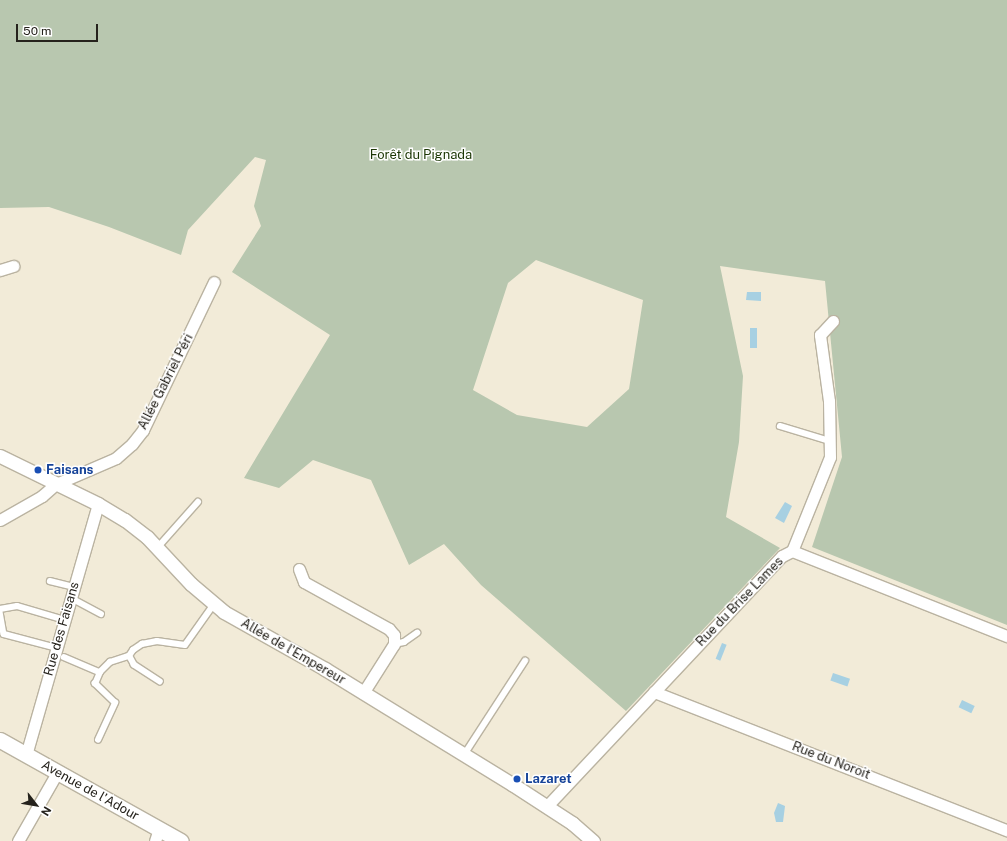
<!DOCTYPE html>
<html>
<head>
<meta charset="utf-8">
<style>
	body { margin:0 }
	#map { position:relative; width:1007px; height:841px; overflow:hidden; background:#f2ebd8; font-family:"Public Sans",sans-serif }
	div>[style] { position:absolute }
	.green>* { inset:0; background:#b8c7af }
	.water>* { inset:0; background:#a7d0e2; transform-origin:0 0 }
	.roads { filter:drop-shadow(1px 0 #bab3a1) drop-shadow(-1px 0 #bab3a1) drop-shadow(0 1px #bab3a1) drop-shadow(0 -1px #bab3a1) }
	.service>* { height:5.5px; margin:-2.75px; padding:0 2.75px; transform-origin:2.75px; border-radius:2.75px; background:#fff }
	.minor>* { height:11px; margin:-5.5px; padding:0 5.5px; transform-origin:5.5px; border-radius:5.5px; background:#fff }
	.tertiary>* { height:13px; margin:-6.5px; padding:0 6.5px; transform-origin:6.5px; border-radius:6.5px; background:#fff }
	.secondary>* { height:15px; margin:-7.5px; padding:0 7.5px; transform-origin:7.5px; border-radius:7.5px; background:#fff }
	.dots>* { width:11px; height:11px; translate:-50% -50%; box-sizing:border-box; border:2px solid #fff; border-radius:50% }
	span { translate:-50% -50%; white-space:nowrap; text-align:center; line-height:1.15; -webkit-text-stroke:3px #fff; paint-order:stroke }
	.park-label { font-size:13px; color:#1b3604 }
	.street-label { font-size:13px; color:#25221c }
	.transit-label { font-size:13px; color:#164399; font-weight:700 }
	.left { translate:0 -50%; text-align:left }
	.north { position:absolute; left:16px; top:785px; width:40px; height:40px; -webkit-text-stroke:3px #fff; paint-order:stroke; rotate:121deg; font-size:11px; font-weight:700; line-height:16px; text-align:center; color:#25221c }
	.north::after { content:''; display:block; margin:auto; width:14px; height:18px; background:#25221c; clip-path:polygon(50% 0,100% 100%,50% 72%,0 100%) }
	.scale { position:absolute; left:16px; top:24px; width:82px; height:18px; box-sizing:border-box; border:2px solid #25221c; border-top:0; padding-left:5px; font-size:12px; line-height:14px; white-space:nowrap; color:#25221c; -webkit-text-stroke:3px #fff; paint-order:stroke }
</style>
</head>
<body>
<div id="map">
	<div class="green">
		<i style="clip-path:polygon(evenodd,0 0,1007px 0,1007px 625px,812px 547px,842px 457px,825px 281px,720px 266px,743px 376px,739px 442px,726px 517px,780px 548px,626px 711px,481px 585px,444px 544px,409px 565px,371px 480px,313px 460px,279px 488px,244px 478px,330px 335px,232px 272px,261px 226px,254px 206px,266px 160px,255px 157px,188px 230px,181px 255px,109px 227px,49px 207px,0 208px,0 0,536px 260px,643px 300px,629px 389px,587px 427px,517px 415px,473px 390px,508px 283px,536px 260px)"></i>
	</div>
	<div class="water">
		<i style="clip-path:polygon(747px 292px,761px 292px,761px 301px,746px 300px)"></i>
		<i style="left:750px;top:328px;width:7px;height:20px"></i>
		<i style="clip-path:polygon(785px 502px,792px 506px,784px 523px,775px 518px)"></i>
		<i style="left:722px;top:643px;width:5px;height:17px;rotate:22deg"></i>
		<i style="left:833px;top:673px;width:18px;height:8px;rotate:19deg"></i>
		<i style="left:962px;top:700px;width:14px;height:8px;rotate:25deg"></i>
		<i style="clip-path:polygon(778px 803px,785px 806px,783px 822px,776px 822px,774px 813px)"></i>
	</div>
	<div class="roads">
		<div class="service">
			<i style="left:780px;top:426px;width:52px;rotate:16.7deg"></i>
			<i style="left:158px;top:547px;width:60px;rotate:-48.4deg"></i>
			<i style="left:50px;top:581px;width:25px;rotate:14deg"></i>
			<i style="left:71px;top:598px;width:34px;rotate:28deg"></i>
			<i style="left:0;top:609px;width:17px;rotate:-10deg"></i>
			<i style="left:17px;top:606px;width:50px;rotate:16.3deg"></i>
			<i style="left:0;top:612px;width:22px;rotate:80deg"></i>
			<i style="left:4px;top:634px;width:55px;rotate:14.8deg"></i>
			<i style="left:394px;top:644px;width:10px;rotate:-11deg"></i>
			<i style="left:404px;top:642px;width:16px;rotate:-35deg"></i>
			<i style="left:64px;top:657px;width:39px;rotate:23deg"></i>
			<i style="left:160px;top:682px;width:31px;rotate:-147deg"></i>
			<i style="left:134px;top:665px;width:10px;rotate:-119deg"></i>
			<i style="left:129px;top:656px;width:7px;rotate:-56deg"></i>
			<i style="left:133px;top:650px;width:11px;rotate:-34deg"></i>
			<i style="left:142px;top:644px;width:15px;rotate:-11deg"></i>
			<i style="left:157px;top:641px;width:28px;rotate:8deg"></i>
			<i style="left:185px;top:645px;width:50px;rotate:-54.7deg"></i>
			<i style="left:98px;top:740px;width:41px;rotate:-65.3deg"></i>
			<i style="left:115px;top:703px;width:28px;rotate:-136deg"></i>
			<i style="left:95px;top:684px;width:13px;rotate:-67deg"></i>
			<i style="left:100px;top:672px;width:14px;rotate:-45deg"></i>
			<i style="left:110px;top:662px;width:20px;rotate:-18deg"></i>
			<i style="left:464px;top:755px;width:112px;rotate:-57deg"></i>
		</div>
		<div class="minor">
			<i style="left:0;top:270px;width:14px;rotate:-17deg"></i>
			<i style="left:0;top:520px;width:48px;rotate:-29.7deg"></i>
			<i style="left:42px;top:496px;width:18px;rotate:-41deg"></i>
			<i style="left:56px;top:484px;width:65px;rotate:-23.4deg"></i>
			<i style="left:116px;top:458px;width:21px;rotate:-41deg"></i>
			<i style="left:132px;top:444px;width:18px;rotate:-52deg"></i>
			<i style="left:143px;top:430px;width:164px;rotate:-64.4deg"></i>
			<i style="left:792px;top:551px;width:101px;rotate:-68deg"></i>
			<i style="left:830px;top:457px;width:56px;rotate:-91deg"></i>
			<i style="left:829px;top:401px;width:67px;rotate:-97.8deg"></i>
			<i style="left:820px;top:335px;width:19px;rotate:-47deg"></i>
			<i style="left:299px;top:569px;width:14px;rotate:69deg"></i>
			<i style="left:304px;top:582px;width:97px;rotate:28.9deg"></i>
			<i style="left:389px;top:629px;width:8px;rotate:50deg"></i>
			<i style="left:394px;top:635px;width:9px;rotate:90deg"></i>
			<i style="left:394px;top:644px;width:58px;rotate:122.3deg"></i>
			<i style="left:654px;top:692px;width:379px;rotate:21.4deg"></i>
			<i style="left:26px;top:755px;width:261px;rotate:-74deg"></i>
			<i style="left:547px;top:806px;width:343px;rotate:-46.8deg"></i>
			<i style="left:782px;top:556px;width:11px;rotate:-27deg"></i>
			<i style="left:792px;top:551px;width:231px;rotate:21.6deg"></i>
			<i style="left:18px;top:841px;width:78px;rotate:-60.2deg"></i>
			<i style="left:155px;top:841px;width:13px;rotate:-72deg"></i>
		</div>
		<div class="tertiary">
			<i style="left:0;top:456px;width:109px;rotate:26.1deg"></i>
			<i style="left:98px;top:504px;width:31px;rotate:31deg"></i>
			<i style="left:125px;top:520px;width:28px;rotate:38deg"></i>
			<i style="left:147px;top:537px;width:64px;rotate:46.9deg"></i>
			<i style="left:191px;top:584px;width:43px;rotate:40.3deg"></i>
			<i style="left:224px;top:612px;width:116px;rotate:29.4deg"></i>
			<i style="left:325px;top:669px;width:220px;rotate:31.6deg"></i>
			<i style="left:512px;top:784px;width:72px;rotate:33deg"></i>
			<i style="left:572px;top:823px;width:28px;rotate:41deg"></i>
		</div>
		<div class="secondary">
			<i style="left:0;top:740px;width:207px;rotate:29.2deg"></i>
		</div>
	</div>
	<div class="dots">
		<i style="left:38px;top:470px;background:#1a4fb4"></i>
		<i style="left:517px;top:779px;background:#1a4fb4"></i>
	</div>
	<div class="park-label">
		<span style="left:421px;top:155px">Forêt du Pignada</span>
	</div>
	<div class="street-label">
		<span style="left:166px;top:382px;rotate:-63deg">Allée Gabriel Péri</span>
		<span style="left:740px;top:602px;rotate:-46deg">Rue du Brise Lames</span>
		<span style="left:62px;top:629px;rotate:-74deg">Rue des Faisans</span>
		<span style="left:293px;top:652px;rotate:30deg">Allée de l'Empereur</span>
		<span style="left:831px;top:761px;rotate:21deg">Rue du Noroit</span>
		<span style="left:90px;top:791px;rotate:29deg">Avenue de l'Adour</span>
	</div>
	<div class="transit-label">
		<span class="left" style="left:46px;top:470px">Faisans</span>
		<span class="left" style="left:525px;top:779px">Lazaret</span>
	</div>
	<div class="north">N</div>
	<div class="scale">50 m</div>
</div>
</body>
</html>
